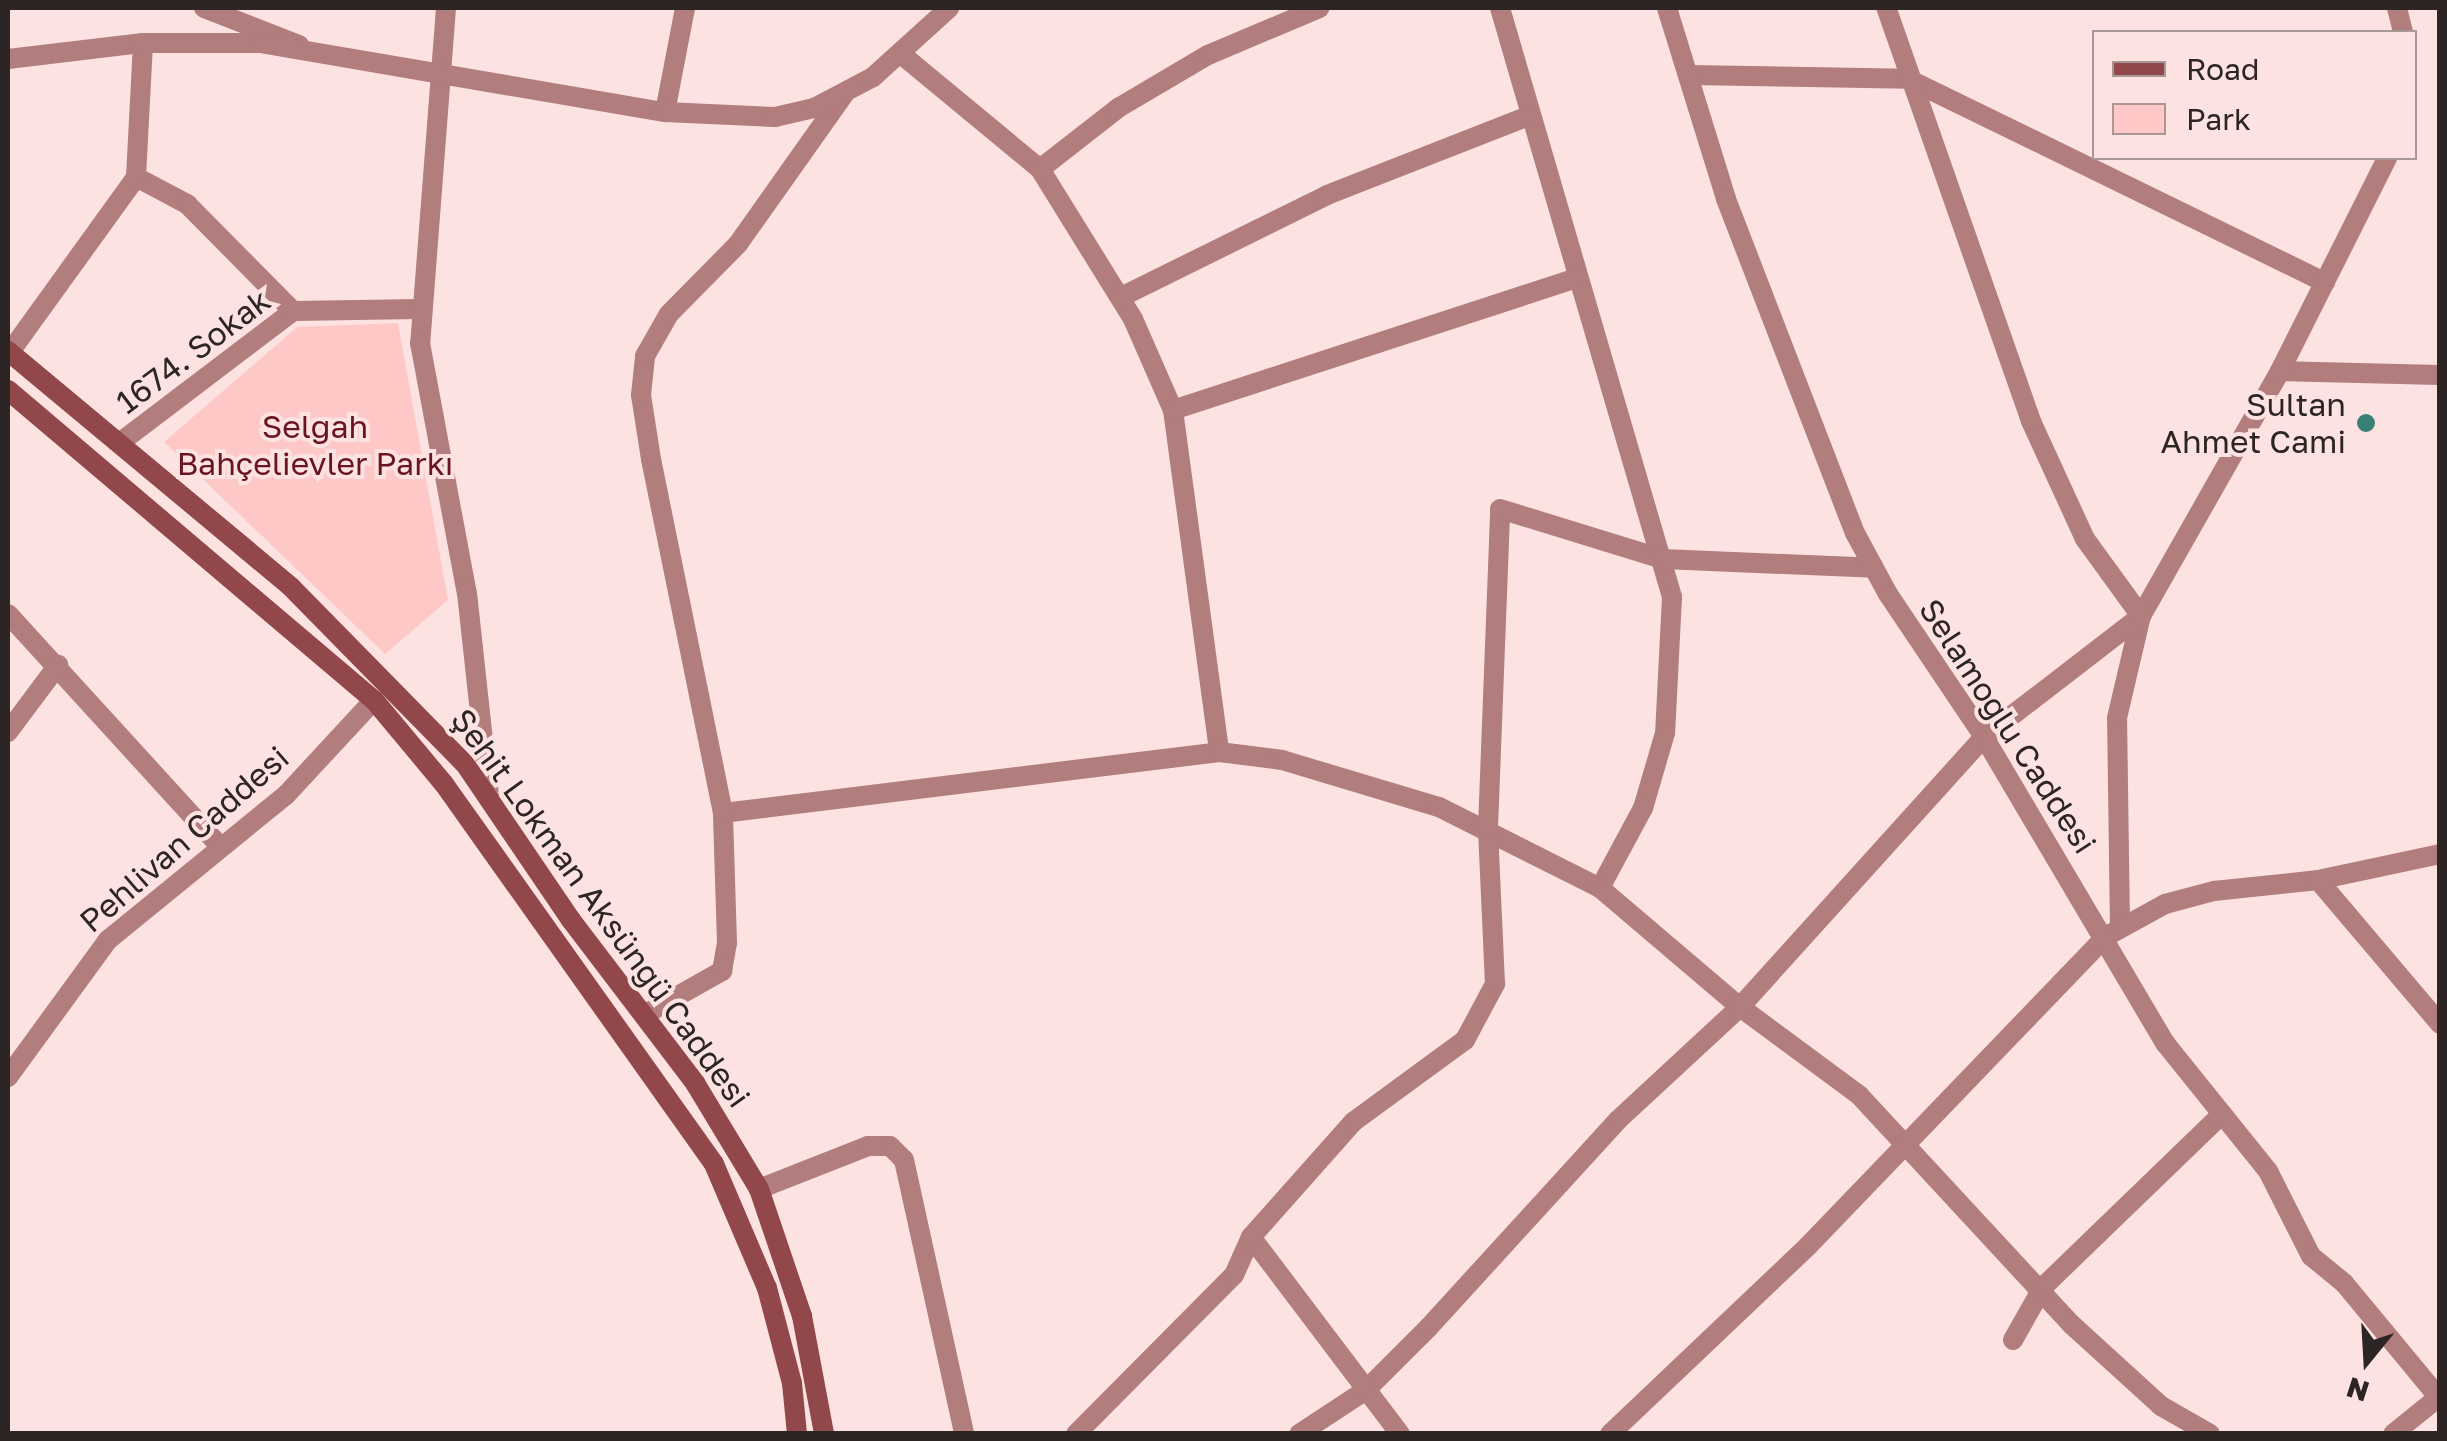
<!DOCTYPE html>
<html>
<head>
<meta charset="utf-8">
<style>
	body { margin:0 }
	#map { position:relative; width:2447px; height:1441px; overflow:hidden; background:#fce3e2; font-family:"Golos Text",sans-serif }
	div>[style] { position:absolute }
	.green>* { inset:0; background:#fec8c7 }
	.minor>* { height:20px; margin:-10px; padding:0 10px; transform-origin:10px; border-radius:10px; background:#b27d7d }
	.tertiary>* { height:20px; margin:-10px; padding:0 10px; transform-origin:10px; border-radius:10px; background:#b27d7d }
	.secondary>* { height:20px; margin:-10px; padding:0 10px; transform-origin:10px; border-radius:10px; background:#92474a }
	.dots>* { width:28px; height:28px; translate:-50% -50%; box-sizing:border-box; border:5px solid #fce3e2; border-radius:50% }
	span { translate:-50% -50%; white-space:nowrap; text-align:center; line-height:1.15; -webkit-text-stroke:8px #fce3e2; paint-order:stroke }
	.street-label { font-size:32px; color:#2d2424 }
	.poi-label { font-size:32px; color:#2d2424 }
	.right { translate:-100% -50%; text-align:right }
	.park-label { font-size:32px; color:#6a1420 }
	.frame { position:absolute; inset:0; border:10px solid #2d2424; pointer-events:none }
	.legend { position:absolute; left:2092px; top:30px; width:325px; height:130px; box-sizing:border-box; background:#fce3e2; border:2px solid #a99796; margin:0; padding:12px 18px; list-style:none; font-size:30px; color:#2d2424 }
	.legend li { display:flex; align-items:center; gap:20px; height:50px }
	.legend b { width:50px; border:2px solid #a99796 }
	.north { position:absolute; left:2317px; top:1311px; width:100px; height:100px; -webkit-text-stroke:8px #fce3e2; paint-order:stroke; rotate:198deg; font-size:28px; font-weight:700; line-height:40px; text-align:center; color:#2d2424 }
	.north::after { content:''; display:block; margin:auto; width:35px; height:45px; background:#2d2424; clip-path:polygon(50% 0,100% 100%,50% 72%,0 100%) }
</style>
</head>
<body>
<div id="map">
	<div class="green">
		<i style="clip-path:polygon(398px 323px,448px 600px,385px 654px,164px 442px,297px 327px)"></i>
	</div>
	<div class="minor">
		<i style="left:204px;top:8px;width:102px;rotate:21.3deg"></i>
		<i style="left:1500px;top:8px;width:614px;rotate:73.72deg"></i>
		<i style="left:1672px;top:597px;width:136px;rotate:92.9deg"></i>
		<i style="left:1665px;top:733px;width:78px;rotate:106.3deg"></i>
		<i style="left:1643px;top:808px;width:91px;rotate:118.3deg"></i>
		<i style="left:2397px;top:8px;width:25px;rotate:76deg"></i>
		<i style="left:901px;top:54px;width:180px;rotate:39.6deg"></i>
		<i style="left:1040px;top:169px;width:176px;rotate:58.2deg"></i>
		<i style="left:1133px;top:319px;width:99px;rotate:66.3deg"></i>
		<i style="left:1173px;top:410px;width:345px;rotate:82.3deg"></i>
		<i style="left:1689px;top:75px;width:219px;rotate:1deg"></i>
		<i style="left:1908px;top:79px;width:464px;rotate:26deg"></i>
		<i style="left:665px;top:112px;width:106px;rotate:-79.1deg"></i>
		<i style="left:1040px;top:169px;width:99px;rotate:-38deg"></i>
		<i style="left:1118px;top:108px;width:104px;rotate:-30.5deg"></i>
		<i style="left:1208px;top:55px;width:121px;rotate:-22.9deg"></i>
		<i style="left:136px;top:177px;width:58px;rotate:27.9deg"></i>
		<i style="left:187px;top:204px;width:151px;rotate:45.3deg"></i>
		<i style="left:1121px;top:297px;width:230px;rotate:-26.3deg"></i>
		<i style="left:1327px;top:195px;width:217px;rotate:-21.4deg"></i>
		<i style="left:10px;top:352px;width:216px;rotate:-54.2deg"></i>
		<i style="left:136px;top:177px;width:134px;rotate:-87deg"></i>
		<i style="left:2280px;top:371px;width:160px;rotate:1.4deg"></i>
		<i style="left:1173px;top:410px;width:424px;rotate:-18.1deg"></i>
		<i style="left:122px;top:441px;width:215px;rotate:-37.2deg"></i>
		<i style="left:293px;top:311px;width:127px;rotate:-0.9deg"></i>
		<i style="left:8px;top:614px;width:313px;rotate:47.6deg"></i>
		<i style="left:8px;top:732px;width:84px;rotate:-53.3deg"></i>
		<i style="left:723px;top:813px;width:500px;rotate:-7deg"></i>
		<i style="left:1219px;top:752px;width:64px;rotate:7.2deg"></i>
		<i style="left:1282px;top:760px;width:164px;rotate:16.7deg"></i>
		<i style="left:1439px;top:807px;width:180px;rotate:26.7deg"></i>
		<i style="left:1600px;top:888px;width:184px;rotate:40.4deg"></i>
		<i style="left:1740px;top:1007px;width:148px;rotate:36.5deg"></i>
		<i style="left:1859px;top:1095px;width:312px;rotate:47.2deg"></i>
		<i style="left:2071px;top:1324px;width:122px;rotate:42.3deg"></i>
		<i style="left:2161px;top:1406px;width:56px;rotate:29.7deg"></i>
		<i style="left:2318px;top:880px;width:189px;rotate:49.7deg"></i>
		<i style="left:2120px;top:928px;width:210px;rotate:-90.8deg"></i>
		<i style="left:2117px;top:718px;width:105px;rotate:-76.8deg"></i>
		<i style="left:2141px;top:616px;width:282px;rotate:-60.4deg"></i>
		<i style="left:2280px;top:371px;width:238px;rotate:-63.3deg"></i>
		<i style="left:644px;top:1015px;width:90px;rotate:-29.4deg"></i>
		<i style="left:722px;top:971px;width:28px;rotate:-80deg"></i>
		<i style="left:727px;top:943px;width:130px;rotate:-91.8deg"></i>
		<i style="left:723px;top:813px;width:361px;rotate:-101.5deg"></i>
		<i style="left:651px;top:459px;width:65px;rotate:-98.9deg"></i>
		<i style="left:641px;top:395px;width:39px;rotate:-84deg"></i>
		<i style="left:645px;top:356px;width:48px;rotate:-60.3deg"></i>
		<i style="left:669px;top:314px;width:98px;rotate:-45.4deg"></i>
		<i style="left:738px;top:244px;width:185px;rotate:-54.7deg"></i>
		<i style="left:8px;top:1077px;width:170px;rotate:-53.9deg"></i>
		<i style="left:108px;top:940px;width:230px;rotate:-39.2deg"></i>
		<i style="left:286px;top:795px;width:129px;rotate:-47.2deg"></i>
		<i style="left:759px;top:1189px;width:117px;rotate:-21.5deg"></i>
		<i style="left:868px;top:1146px;width:22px"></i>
		<i style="left:890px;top:1146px;width:20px;rotate:45deg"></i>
		<i style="left:904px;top:1160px;width:280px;rotate:77.6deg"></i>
		<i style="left:2013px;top:1340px;width:61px;rotate:-60.5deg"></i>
		<i style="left:2043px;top:1287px;width:249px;rotate:-44deg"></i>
		<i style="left:1076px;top:1434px;width:224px;rotate:-45.2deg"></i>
		<i style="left:1234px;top:1275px;width:42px;rotate:-65.9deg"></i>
		<i style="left:1299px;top:1434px;width:80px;rotate:-33.3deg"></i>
		<i style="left:1366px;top:1390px;width:89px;rotate:-45deg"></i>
		<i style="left:1429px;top:1327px;width:280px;rotate:-47.6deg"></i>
		<i style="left:1618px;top:1120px;width:166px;rotate:-42.8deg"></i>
		<i style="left:1740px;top:1007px;width:364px;rotate:-47.9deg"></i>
		<i style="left:1984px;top:737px;width:198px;rotate:-37.6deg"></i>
		<i style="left:2141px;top:616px;width:95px;rotate:-126deg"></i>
		<i style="left:2085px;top:539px;width:130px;rotate:-114.6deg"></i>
		<i style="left:2031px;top:421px;width:438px;rotate:-109.3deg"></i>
		<i style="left:1400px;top:1434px;width:247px;rotate:-127.1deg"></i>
		<i style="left:1251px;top:1237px;width:154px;rotate:-48.4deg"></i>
		<i style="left:1353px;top:1122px;width:139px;rotate:-36.2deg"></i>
		<i style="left:1465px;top:1040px;width:64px;rotate:-61.8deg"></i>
		<i style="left:1495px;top:984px;width:156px;rotate:-92.6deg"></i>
		<i style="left:1488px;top:828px;width:319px;rotate:-87.8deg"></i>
		<i style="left:1500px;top:509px;width:170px;rotate:17.1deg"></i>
		<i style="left:1663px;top:559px;width:211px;rotate:2.4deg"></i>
		<i style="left:1610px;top:1434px;width:273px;rotate:-43.5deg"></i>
		<i style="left:1808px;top:1246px;width:429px;rotate:-46.1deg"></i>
		<i style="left:2105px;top:937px;width:68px;rotate:-28.8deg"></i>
		<i style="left:2165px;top:904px;width:51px;rotate:-14.9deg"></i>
		<i style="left:2214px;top:891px;width:105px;rotate:-6deg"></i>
		<i style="left:2318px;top:880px;width:125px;rotate:-12deg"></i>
		<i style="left:2393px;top:1434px;width:60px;rotate:-39deg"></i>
	</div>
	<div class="tertiary">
		<i style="left:446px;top:8px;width:336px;rotate:94.4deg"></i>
		<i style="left:420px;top:343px;width:254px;rotate:79.4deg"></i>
		<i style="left:467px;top:593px;width:204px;rotate:83.8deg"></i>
		<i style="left:1667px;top:8px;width:200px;rotate:72.8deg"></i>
		<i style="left:1726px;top:199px;width:358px;rotate:68.9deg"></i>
		<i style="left:1855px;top:533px;width:69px;rotate:61.6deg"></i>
		<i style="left:1888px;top:594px;width:172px;rotate:56.1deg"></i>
		<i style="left:1984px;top:737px;width:356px;rotate:59.4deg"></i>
		<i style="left:2165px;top:1043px;width:164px;rotate:51.2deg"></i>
		<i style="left:2268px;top:1171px;width:95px;rotate:63.2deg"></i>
		<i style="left:2311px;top:1256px;width:43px;rotate:39.3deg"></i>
		<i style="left:2344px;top:1283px;width:151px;rotate:50.4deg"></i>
		<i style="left:8px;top:59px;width:136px;rotate:-6.8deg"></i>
		<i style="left:143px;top:43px;width:117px"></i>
		<i style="left:260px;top:43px;width:411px;rotate:9.7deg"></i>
		<i style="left:665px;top:112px;width:110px;rotate:2.6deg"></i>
		<i style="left:775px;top:117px;width:40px;rotate:-13deg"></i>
		<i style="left:814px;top:108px;width:67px;rotate:-27.7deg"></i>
		<i style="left:873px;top:77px;width:103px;rotate:-42.2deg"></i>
	</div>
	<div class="secondary">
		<i style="left:8px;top:351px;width:368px;rotate:39.8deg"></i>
		<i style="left:291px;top:587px;width:248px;rotate:45.5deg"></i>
		<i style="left:465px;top:764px;width:189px;rotate:55.8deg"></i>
		<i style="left:571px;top:920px;width:205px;rotate:52.7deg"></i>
		<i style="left:695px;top:1083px;width:124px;rotate:58.9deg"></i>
		<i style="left:759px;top:1189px;width:134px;rotate:71.3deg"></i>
		<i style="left:802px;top:1316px;width:120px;rotate:79.4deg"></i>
		<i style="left:8px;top:390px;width:480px;rotate:40.3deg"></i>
		<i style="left:374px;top:700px;width:109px;rotate:50.2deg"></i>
		<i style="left:444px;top:784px;width:466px;rotate:54.6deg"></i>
		<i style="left:714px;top:1164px;width:135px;rotate:66.9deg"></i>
		<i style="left:767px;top:1288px;width:98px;rotate:75.3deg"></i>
		<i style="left:792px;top:1383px;width:51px;rotate:84.4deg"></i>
	</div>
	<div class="dots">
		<i style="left:2366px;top:423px;background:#387f76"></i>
	</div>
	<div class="street-label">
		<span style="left:193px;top:351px;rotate:-37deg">1674. Sokak</span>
		<span style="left:2008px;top:726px;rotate:57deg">Selamoğlu Caddesi</span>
		<span style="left:184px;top:839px;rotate:-41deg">Pehlivan Caddesi</span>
		<span style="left:601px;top:908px;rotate:54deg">Şehit Lokman Aksüngü Caddesi</span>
	</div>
	<div class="poi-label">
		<span class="right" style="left:2346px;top:423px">Sultan<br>Ahmet Cami</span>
	</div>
	<div class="park-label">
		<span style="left:315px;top:445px">Selgah<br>Bahçelievler Parkı</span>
	</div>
	<div class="frame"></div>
	<ul class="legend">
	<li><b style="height:12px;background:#92474a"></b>Road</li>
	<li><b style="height:28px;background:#fec8c7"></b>Park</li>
	</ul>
	<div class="north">N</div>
</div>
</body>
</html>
